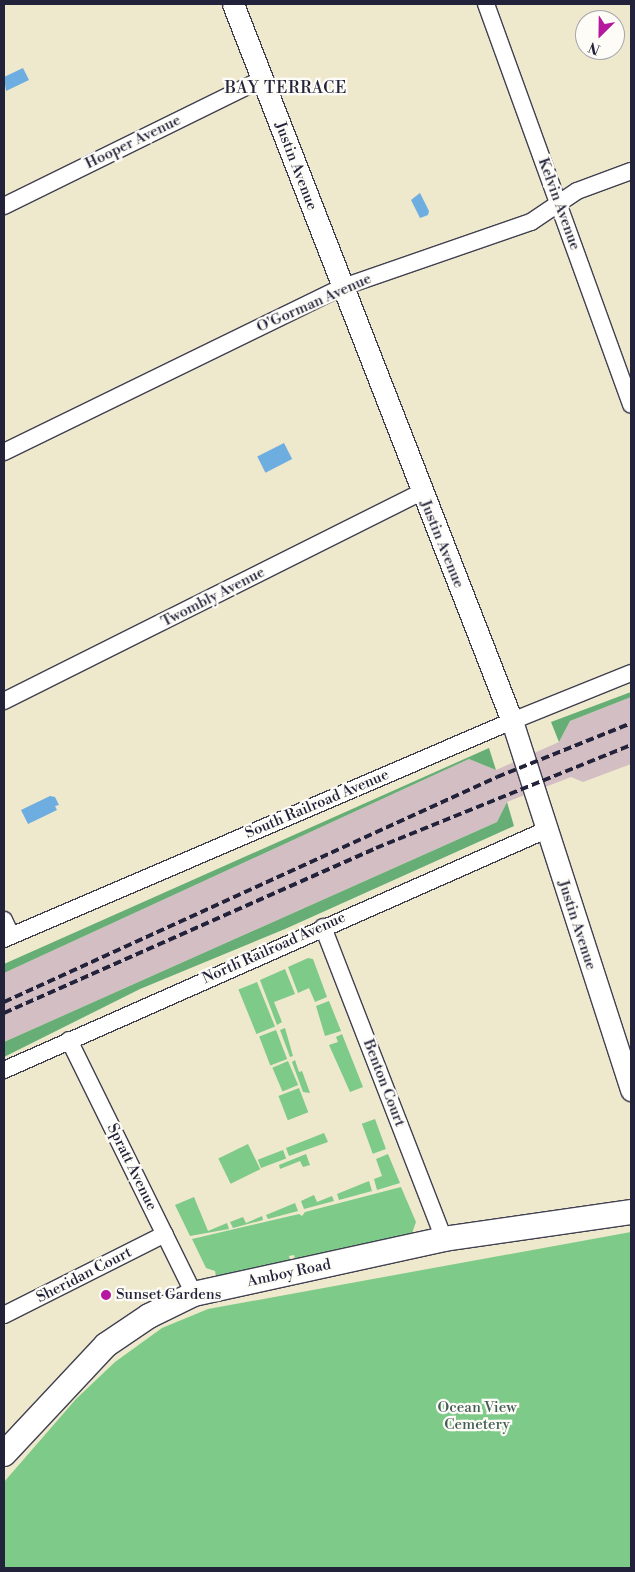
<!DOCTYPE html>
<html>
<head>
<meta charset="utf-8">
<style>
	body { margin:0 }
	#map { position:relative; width:635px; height:1572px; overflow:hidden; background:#eee8cc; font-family:"Libre Bodoni",serif }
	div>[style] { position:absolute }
	.industrial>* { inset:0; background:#d2bec3 }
	.green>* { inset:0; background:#7eca89; transform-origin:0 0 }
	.forest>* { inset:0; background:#66ae75 }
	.water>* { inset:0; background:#6dade0; transform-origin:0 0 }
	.roads { filter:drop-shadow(1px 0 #414051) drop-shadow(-1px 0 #414051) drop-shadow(0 1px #414051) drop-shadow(0 -1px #414051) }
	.minor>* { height:16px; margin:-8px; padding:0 8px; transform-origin:8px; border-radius:8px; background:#fff }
	.tertiary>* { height:21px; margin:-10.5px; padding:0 10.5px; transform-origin:10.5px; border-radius:10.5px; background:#fff }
	.secondary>* { height:24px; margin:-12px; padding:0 12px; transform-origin:12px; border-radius:12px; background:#fff }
	.rail>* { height:4px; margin-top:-2px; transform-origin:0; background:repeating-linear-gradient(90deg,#22223b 0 8px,transparent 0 12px) }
	.dots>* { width:14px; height:14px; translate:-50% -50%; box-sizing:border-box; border:2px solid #fdfcf7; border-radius:50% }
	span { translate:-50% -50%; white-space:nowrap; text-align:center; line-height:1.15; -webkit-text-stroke:4.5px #fdfcf7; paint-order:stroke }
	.street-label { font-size:15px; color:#22223b }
	.poi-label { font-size:15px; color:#22223b }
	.left { translate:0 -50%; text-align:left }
	.park-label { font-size:15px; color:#425d56 }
	.neighbourhood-label { font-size:16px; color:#22223b; letter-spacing:1px }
	.frame { position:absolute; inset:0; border:5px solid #22223b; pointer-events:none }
	.north { position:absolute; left:575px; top:10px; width:50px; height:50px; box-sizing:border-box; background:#fdfcf7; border:1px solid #a5a5ac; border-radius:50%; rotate:203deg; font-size:14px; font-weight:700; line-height:20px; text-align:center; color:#22223b }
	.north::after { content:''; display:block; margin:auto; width:18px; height:22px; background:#b5179e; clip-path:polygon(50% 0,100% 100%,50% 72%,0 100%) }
</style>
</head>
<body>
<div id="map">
	<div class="industrial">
		<i style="clip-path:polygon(631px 697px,631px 764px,583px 782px,571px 777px,507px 802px,497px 822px,4px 1042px,4px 973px,469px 759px,496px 770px,559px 742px,570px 721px)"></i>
	</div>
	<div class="green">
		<i style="clip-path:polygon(308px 958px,313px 959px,327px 997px,315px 1002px,309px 988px,298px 993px,288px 967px)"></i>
		<i style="clip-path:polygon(285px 969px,295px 994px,274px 1002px,282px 1022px,277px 1025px,260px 980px)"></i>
		<i style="left:257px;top:982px;width:48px;height:20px;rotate:68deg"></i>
		<i style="clip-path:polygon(329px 1001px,341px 1031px,325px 1036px,316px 1006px)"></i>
		<i style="clip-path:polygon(285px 1028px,293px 1056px,290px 1057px,280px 1030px)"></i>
		<i style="left:276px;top:1030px;width:31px;height:18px;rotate:69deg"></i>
		<i style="clip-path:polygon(342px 1034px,363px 1087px,350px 1092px,329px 1045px,338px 1042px,336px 1037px)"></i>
		<i style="clip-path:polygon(295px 1060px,299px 1072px,302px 1071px,310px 1093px,303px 1092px,292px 1062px)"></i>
		<i style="left:288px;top:1061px;width:26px;height:17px;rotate:67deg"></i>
		<i style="left:299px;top:1088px;width:26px;height:22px;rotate:69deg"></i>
		<i style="left:375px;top:1119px;width:32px;height:14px;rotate:70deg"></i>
		<i style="clip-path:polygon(324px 1133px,328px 1142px,289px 1156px,286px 1148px)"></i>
		<i style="left:248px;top:1144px;width:28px;height:33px;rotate:64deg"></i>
		<i style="left:283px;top:1150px;width:9px;height:27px;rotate:69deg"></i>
		<i style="clip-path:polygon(306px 1154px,310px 1165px,303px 1167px,300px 1161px,280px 1169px,279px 1165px)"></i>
		<i style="clip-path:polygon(388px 1154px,400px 1183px,377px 1190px,374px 1179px,382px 1176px,376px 1159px)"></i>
		<i style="clip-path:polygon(369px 1181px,372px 1191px,339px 1200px,337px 1194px)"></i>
		<i style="clip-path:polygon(401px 1187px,416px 1222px,412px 1233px,295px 1259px,294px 1255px,289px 1256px,290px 1260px,216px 1276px,215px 1271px,206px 1268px,192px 1239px,299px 1214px,302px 1216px,305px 1212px)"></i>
		<i style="clip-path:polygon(314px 1195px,317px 1202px,332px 1196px,334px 1201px,304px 1209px,301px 1201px)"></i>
		<i style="clip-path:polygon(194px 1197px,208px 1231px,227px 1223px,229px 1229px,190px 1236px,175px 1205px)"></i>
		<i style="clip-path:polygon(295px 1203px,298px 1211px,268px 1219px,266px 1215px)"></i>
		<i style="clip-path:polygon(262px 1216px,263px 1220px,233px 1228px,230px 1222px,243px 1217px,246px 1223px)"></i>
		<i style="clip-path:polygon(631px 1232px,631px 1568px,4px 1568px,4px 1482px,76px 1399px,115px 1362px,162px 1328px,208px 1309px)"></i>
	</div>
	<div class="forest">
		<i style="clip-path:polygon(631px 692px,631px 697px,570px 721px,559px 742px,551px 722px)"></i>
		<i style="clip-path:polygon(489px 748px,496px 770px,469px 759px,4px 973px,4px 964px)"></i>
		<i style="clip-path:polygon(507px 802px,514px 826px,285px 929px,140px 989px,4px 1057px,4px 1042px,497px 822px)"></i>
	</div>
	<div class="water">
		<i style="clip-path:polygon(23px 68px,29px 80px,6px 91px,4px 77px)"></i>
		<i style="clip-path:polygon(420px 193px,429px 211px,428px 215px,420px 218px,411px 200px)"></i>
		<i style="left:284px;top:443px;width:18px;height:30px;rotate:63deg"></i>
		<i style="clip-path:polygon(50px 796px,55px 797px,59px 805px,55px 806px,57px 810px,28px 824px,21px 810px)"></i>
	</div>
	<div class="roads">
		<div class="minor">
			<i style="left:486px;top:4px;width:426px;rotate:70.1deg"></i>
			<i style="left:4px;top:206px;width:288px;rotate:-26.2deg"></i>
			<i style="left:4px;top:452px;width:377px;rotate:-26deg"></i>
			<i style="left:343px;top:287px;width:199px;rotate:-19.1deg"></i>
			<i style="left:531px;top:222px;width:55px;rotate:-34deg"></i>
			<i style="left:577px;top:191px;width:58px;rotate:-20.3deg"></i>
			<i style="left:4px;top:701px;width:467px;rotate:-26.6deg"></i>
			<i style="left:4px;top:920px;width:17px;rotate:65deg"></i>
			<i style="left:323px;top:927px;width:335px;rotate:68.8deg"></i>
			<i style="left:4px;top:939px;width:553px;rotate:-23.23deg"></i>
			<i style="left:512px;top:721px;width:128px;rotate:-22deg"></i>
			<i style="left:69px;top:1040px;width:283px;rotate:63.8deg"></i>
			<i style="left:4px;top:1070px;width:593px;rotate:-23.88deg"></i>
			<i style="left:4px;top:1315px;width:180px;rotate:-26.7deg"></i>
		</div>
		<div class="tertiary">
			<i style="left:233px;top:4px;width:769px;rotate:68.74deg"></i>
			<i style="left:512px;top:721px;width:388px;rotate:72.1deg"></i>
		</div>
		<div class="secondary">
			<i style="left:4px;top:1454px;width:149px;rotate:-46.9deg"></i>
			<i style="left:106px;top:1345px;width:52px;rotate:-34deg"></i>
			<i style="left:149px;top:1316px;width:50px;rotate:-26.1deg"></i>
			<i style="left:194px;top:1294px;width:256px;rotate:-12.4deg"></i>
			<i style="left:444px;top:1239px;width:189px;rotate:-8.2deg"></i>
		</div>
	</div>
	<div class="rail">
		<i style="left:4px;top:1002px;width:542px;rotate:-24.53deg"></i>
		<i style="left:497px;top:777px;width:144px;rotate:-21.9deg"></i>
		<i style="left:4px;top:1013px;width:407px;rotate:-23.9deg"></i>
		<i style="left:376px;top:848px;width:275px;rotate:-22deg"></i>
	</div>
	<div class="dots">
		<i style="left:106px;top:1295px;background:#b5179e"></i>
	</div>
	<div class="street-label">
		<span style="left:133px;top:142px;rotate:-26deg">Hooper Avenue</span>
		<span style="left:296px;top:166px;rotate:69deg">Justin Avenue</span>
		<span style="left:559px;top:204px;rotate:70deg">Kelvin Avenue</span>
		<span style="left:314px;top:303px;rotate:-24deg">O'Gorman Avenue</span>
		<span style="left:442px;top:544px;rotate:68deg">Justin Avenue</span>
		<span style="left:213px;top:597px;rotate:-27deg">Twombly Avenue</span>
		<span style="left:317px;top:804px;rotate:-23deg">South Railroad Avenue</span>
		<span style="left:577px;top:925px;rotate:72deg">Justin Avenue</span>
		<span style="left:274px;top:948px;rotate:-24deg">North Railroad Avenue</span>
		<span style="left:384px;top:1083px;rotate:69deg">Benton Court</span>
		<span style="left:132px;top:1167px;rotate:64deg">Spratt Avenue</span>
		<span style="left:289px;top:1273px;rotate:-12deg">Amboy Road</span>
		<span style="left:84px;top:1275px;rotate:-27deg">Sheridan Court</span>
	</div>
	<div class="poi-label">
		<span class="left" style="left:116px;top:1295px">Sunset Gardens</span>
	</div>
	<div class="park-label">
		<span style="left:477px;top:1416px">Ocean View<br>Cemetery</span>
	</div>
	<div class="neighbourhood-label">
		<span style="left:286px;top:88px">BAY TERRACE</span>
	</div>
	<div class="frame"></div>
	<div class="north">N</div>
</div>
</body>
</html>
